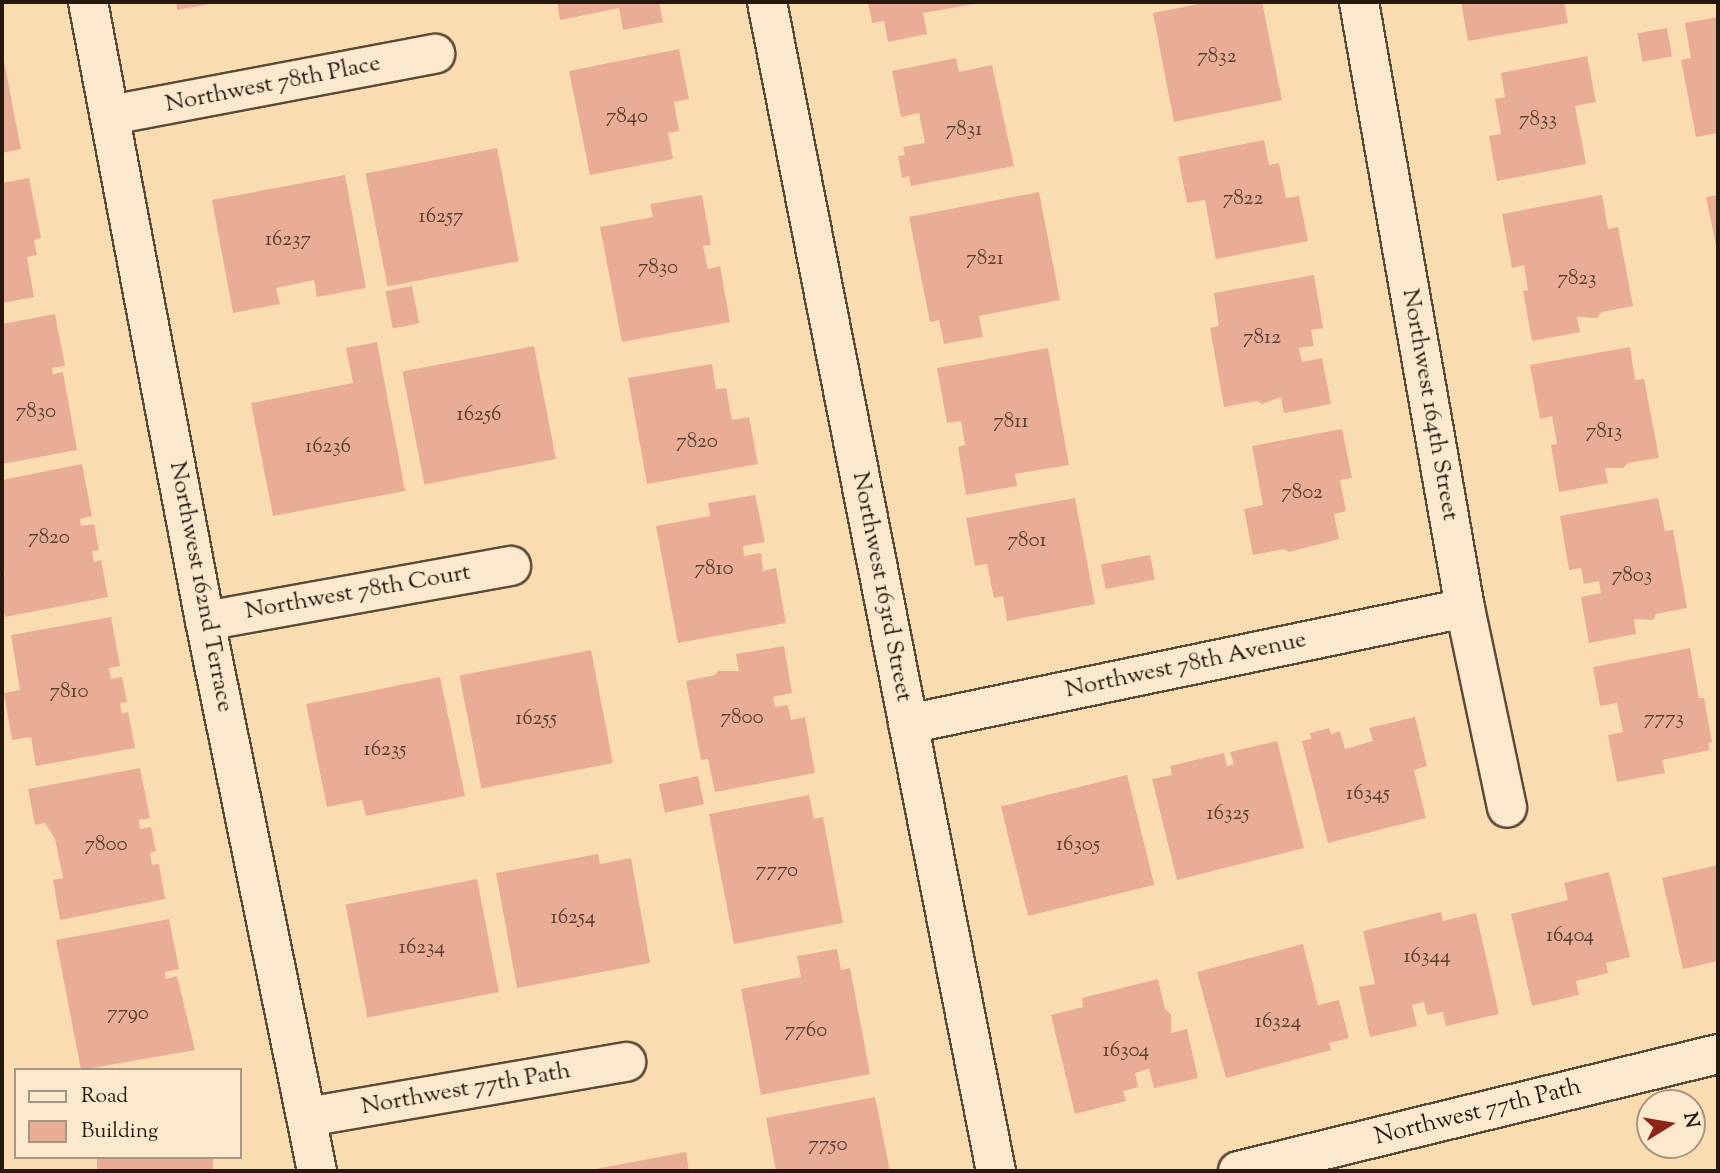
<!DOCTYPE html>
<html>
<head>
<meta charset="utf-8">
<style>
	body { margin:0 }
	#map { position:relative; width:1720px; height:1173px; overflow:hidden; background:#fadcb1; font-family:"Sorts Mill Goudy",serif }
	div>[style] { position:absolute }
	.building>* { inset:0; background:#e9ad96; transform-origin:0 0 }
	.roads { filter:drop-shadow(2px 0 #5a4a38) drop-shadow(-2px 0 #5a4a38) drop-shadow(0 2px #5a4a38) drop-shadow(0 -2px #5a4a38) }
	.street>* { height:38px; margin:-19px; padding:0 19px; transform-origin:19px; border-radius:19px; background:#fce8cc }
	span { translate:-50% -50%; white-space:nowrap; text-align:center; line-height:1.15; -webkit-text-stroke:6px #fce8cc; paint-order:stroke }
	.number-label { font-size:21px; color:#563e31 }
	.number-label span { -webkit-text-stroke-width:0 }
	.street-label { font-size:24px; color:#25190f }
	.frame { position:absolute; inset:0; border:4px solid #25190f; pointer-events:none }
	.legend { position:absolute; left:14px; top:1068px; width:228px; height:91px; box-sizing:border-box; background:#fce8cc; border:2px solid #a69580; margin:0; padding:9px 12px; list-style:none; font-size:21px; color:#25190f }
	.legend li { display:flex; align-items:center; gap:14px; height:35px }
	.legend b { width:35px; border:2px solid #a69580 }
	.north { position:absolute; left:1636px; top:1089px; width:70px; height:70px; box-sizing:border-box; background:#fce8cc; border:2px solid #a69580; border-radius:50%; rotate:79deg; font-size:19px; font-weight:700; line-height:28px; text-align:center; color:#25190f }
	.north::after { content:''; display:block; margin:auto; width:24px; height:32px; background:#8f2418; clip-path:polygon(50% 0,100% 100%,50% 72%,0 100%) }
</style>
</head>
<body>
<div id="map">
	<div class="building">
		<i style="clip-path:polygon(176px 2px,214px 2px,215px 3px,177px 10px)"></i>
		<i style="clip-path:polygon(557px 2px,659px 2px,663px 22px,623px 30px,619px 8px,560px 20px)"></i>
		<i style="clip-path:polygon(868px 2px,980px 2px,980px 3px,923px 13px,927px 34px,888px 42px,884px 21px,872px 23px)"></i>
		<i style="clip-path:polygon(1209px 2px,1262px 2px,1282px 100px,1174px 122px,1153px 13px)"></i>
		<i style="clip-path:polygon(1461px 2px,1564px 2px,1568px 23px,1468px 41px)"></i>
		<i style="clip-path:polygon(1718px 17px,1718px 133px,1696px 137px,1681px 60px,1691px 58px,1685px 23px)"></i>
		<i style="left:1667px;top:28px;width:29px;height:30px;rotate:80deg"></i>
		<i style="clip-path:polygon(679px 49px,689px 99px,674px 102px,679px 131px,668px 133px,673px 159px,590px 175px,569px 71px)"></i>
		<i style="clip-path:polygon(2px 51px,21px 149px,2px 153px)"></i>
		<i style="clip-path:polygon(1587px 56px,1596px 102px,1575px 106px,1586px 164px,1497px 181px,1489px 136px,1501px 134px,1495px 99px,1505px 97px,1501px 73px)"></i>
		<i style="clip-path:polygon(956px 58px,959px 72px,992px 65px,1014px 166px,911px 186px,909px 176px,902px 178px,898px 156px,905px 155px,903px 147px,925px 143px,919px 113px,901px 117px,892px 71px)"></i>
		<i style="clip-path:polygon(1264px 140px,1269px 165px,1279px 163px,1286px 198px,1299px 196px,1308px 241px,1216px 259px,1205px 200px,1187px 203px,1178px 157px)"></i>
		<i style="left:497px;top:148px;width:115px;height:134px;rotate:79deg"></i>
		<i style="clip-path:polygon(345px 175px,366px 288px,317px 297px,314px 280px,276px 288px,280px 304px,233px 313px,212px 200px)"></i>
		<i style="clip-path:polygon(29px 178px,41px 238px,34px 240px,37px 255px,27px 257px,34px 297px,2px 303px,2px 183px)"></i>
		<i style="clip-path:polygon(1039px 192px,1060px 300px,979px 316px,983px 337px,944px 344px,939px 320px,930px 322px,909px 217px)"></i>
		<i style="clip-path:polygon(702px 195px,711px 245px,703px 246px,708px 269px,720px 266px,730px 322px,622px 342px,600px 227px,653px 217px,650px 204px)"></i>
		<i style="clip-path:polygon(1602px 195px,1608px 229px,1618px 227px,1633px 306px,1602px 312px,1597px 318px,1577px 317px,1580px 332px,1532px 341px,1523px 291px,1528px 290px,1524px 265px,1512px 268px,1502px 214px)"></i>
		<i style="clip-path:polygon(1718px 195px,1718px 250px,1717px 250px,1706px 197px)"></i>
		<i style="clip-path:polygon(1314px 275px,1323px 328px,1311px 330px,1314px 346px,1299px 348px,1302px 362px,1322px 358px,1331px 404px,1284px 413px,1281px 397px,1262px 404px,1257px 401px,1224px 407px,1210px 328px,1219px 326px,1214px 293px)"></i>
		<i style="left:412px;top:286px;width:38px;height:27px;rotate:79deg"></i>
		<i style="clip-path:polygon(55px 314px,65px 366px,52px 368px,53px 374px,63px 372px,77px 450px,2px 464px,2px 324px)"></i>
		<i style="clip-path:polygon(377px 342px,405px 491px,273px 516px,251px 403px,353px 383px,346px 348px)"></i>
		<i style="left:534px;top:346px;width:115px;height:134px;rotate:79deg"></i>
		<i style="clip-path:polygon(1630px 347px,1635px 380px,1644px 379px,1659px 458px,1628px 463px,1623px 468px,1605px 468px,1608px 483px,1559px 492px,1551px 445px,1557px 444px,1552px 416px,1540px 419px,1530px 365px)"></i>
		<i style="clip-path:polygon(1048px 348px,1069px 465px,1015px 474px,1017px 486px,966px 495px,958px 447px,965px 445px,961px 421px,947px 423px,937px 368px)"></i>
		<i style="clip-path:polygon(712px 364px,716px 389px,726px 388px,732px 420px,749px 417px,758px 464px,647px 484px,628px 378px)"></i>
		<i style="clip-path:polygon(1342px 429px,1352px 478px,1340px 480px,1346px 511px,1334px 514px,1339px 539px,1289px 552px,1284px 549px,1253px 555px,1244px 509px,1263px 505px,1252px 446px)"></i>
		<i style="clip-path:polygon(82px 464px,92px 516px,80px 519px,81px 526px,94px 524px,99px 550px,92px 551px,94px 562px,101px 560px,108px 597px,5px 617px,2px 602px,2px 576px,5px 575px,2px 561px,2px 480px)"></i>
		<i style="clip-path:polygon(755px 495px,765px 542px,743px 546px,744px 556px,761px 553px,763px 571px,776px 568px,786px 623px,678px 643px,656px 526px,710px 516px,708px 503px)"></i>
		<i style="clip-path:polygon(1075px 498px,1095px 604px,1007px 621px,1003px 596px,994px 598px,987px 564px,975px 566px,966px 518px)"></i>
		<i style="clip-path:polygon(1658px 498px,1665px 531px,1673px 530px,1687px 608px,1656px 614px,1653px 620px,1634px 619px,1636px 634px,1589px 643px,1581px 597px,1601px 593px,1599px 581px,1584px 584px,1581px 568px,1569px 570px,1560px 516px)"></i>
		<i style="left:1150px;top:555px;width:25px;height:50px;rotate:79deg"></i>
		<i style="clip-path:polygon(111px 617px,120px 666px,109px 668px,111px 679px,122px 677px,127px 702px,120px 703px,122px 714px,128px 712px,135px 748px,36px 766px,31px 737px,12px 740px,4px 693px,20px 690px,11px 635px)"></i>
		<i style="clip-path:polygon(784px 646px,792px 693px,773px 697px,775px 707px,788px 705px,791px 720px,805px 717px,815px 773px,715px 792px,708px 759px,701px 760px,686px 681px,715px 675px,718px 671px,739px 671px,736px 654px)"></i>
		<i style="clip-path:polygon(1690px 648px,1699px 698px,1704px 698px,1712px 742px,1708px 743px,1710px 750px,1662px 760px,1665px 773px,1617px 782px,1608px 735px,1623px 732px,1617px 703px,1600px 706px,1593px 667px)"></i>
		<i style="left:591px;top:650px;width:115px;height:134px;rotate:79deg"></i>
		<i style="clip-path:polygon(440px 677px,465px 796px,366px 816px,362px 800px,327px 807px,306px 704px)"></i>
		<i style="clip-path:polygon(1415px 717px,1427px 766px,1414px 770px,1426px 818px,1328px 843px,1302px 741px,1311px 739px,1310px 733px,1329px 728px,1331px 734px,1340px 731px,1345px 749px,1373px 741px,1369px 728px)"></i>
		<i style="clip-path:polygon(1277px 741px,1304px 848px,1177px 880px,1152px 779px,1172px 775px,1170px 766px,1224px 753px,1227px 766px,1234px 764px,1230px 752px)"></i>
		<i style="clip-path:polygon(140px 768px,150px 818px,139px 820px,140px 829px,151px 827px,156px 851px,150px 853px,152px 865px,159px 864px,165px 899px,60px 920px,53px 880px,63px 878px,55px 839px,45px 823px,35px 825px,28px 789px)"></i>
		<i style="left:1127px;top:775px;width:113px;height:130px;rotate:76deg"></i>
		<i style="left:698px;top:776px;width:29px;height:40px;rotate:78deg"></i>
		<i style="clip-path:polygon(809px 795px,814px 819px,823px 817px,843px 923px,734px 944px,709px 814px)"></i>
		<i style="clip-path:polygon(598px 854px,600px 864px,631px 858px,650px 963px,517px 988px,496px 873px)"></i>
		<i style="clip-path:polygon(1718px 865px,1718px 961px,1683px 969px,1662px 878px)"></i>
		<i style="clip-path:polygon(1609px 872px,1630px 957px,1606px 963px,1608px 973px,1576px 981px,1579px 995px,1532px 1006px,1511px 914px,1568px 900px,1564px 883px)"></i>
		<i style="left:477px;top:879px;width:115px;height:134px;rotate:79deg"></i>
		<i style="clip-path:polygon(1441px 912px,1443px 921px,1476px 913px,1499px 1014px,1446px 1026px,1443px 1012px,1427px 1015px,1424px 1002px,1412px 1005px,1417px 1026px,1370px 1037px,1359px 987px,1375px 984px,1363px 931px)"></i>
		<i style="clip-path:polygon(169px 919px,179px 969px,165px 972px,166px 979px,177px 976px,195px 1050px,81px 1070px,56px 940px)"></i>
		<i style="clip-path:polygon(1303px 944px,1318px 1005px,1339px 1000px,1349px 1038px,1329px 1043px,1331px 1050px,1226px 1078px,1197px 972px)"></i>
		<i style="clip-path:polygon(837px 949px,841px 970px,850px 968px,870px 1074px,761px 1095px,741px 989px,801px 977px,797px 956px)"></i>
		<i style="clip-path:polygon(1158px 979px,1165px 1009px,1171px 1014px,1171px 1033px,1187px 1029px,1198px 1078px,1154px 1088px,1149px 1069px,1135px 1073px,1138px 1087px,1123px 1091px,1126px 1101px,1075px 1114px,1051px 1015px,1083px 1007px,1082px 998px)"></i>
		<i style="clip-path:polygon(875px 1097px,890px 1171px,776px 1171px,766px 1118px)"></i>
		<i style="clip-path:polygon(686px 1152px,689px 1171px,590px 1171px,590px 1170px)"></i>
		<i style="left:97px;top:1157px;width:116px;height:14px"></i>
	</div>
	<div class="roads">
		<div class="street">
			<i style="left:88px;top:2px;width:630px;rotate:79.3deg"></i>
			<i style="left:205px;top:621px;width:561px;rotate:78.49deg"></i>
			<i style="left:767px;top:2px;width:1191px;rotate:78.92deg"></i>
			<i style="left:1359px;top:2px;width:615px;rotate:80.08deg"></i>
			<i style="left:1465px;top:608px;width:204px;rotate:78.1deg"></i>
			<i style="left:111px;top:115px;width:330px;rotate:-10.7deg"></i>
			<i style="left:205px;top:621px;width:311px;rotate:-10.2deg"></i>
			<i style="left:908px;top:724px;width:569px;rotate:-11.76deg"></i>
			<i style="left:307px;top:1117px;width:324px;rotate:-9.8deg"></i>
			<i style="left:1238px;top:1171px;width:494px;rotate:-13.7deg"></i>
		</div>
	</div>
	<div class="number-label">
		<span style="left:1217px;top:57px">7832</span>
		<span style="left:627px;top:117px">7840</span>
		<span style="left:1538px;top:120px">7833</span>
		<span style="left:964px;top:130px">7831</span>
		<span style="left:1243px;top:199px">7822</span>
		<span style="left:441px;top:217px">16257</span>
		<span style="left:288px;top:240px">16237</span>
		<span style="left:985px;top:259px">7821</span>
		<span style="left:658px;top:268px">7830</span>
		<span style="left:1577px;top:279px">7823</span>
		<span style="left:1262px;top:338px">7812</span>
		<span style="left:36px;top:412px">7830</span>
		<span style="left:479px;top:415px">16256</span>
		<span style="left:1011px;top:422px">7811</span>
		<span style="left:1604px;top:432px">7813</span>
		<span style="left:697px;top:442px">7820</span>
		<span style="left:328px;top:447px">16236</span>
		<span style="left:1302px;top:493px">7802</span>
		<span style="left:49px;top:538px">7820</span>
		<span style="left:1027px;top:541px">7801</span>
		<span style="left:714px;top:569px">7810</span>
		<span style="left:1632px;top:576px">7803</span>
		<span style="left:69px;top:692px">7810</span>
		<span style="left:742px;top:718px">7800</span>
		<span style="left:536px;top:719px">16255</span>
		<span style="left:1664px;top:719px">7773</span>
		<span style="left:385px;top:750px">16235</span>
		<span style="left:1368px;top:794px">16345</span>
		<span style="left:1228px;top:814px">16325</span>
		<span style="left:106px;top:845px">7800</span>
		<span style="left:1078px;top:845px">16305</span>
		<span style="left:777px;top:871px">7770</span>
		<span style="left:573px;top:918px">16254</span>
		<span style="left:1570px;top:936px">16404</span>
		<span style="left:422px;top:948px">16234</span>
		<span style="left:1427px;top:957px">16344</span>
		<span style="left:128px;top:1014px">7790</span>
		<span style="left:1278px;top:1022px">16324</span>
		<span style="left:806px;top:1031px">7760</span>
		<span style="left:1126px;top:1051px">16304</span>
		<span style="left:828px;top:1145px">7750</span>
	</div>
	<div class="street-label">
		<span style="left:273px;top:85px;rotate:-11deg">Northwest 78th Place</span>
		<span style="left:1429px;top:405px;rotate:80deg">Northwest 164th Street</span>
		<span style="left:200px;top:587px;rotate:79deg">Northwest 162nd Terrace</span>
		<span style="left:881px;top:587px;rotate:79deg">Northwest 163rd Street</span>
		<span style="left:358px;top:593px;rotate:-10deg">Northwest 78th Court</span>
		<span style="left:1186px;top:666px;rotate:-12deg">Northwest 78th Avenue</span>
		<span style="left:466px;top:1090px;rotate:-10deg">Northwest 77th Path</span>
		<span style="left:1478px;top:1113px;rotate:-14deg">Northwest 77th Path</span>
	</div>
	<div class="frame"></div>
	<ul class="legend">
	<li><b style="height:9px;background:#fce8cc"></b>Road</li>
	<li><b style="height:19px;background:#e9ad96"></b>Building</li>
	</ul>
	<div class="north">N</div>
</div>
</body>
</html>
